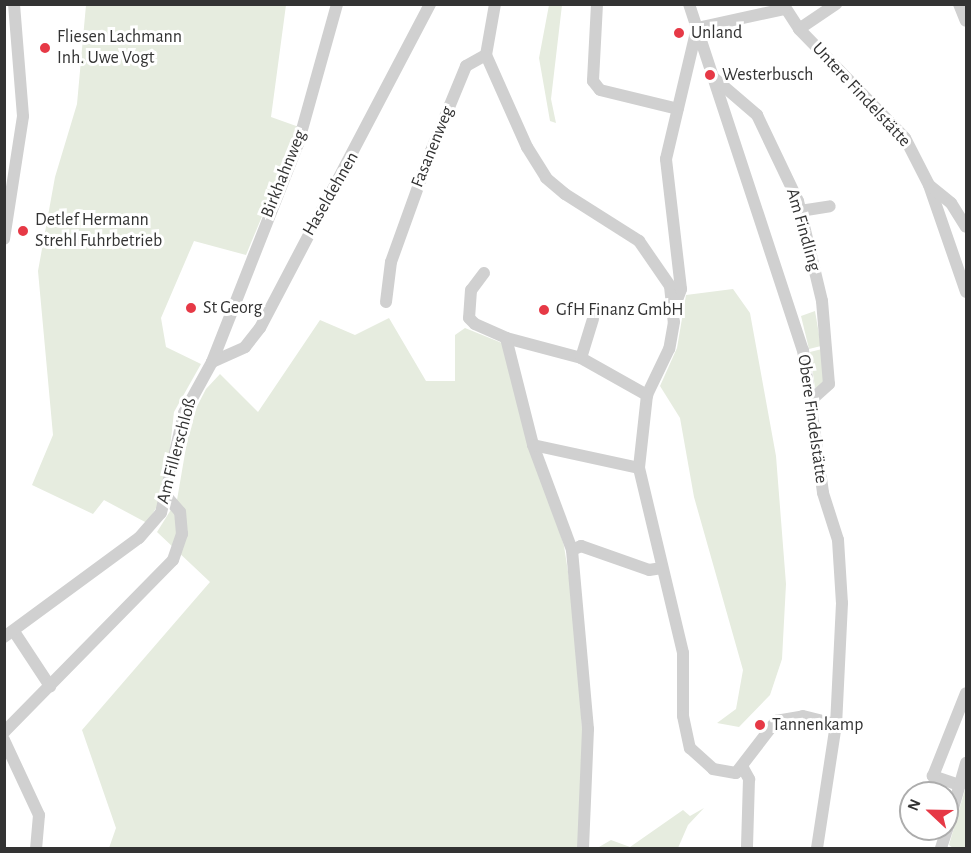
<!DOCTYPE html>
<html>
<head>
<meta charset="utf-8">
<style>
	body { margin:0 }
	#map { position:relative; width:971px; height:853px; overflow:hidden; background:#fff; font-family:"Alegreya Sans",sans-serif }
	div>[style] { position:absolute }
	.green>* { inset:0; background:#e6ecdf }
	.stream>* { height:2px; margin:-1px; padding:0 1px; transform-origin:1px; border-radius:1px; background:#cfe2ee }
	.minor>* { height:12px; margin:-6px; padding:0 6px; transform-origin:6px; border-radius:6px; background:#d0d0d0 }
	.dots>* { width:16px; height:16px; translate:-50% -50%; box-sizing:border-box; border:3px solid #fff; border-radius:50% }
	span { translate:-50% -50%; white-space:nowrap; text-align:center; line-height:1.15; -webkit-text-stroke:6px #fff; paint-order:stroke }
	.poi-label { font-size:18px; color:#333 }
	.left { translate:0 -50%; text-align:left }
	.street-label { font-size:18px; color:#333 }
	.frame { position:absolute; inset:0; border:6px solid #333; pointer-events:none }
	.north { position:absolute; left:899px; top:781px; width:60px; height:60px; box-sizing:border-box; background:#fff; border:2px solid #adadad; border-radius:50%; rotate:292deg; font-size:16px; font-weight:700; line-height:24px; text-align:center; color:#333 }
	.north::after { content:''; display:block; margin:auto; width:21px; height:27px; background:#e63946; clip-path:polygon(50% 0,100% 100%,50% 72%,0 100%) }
</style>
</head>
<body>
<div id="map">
	<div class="green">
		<i style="clip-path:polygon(86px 5px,286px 5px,271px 117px,299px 127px,246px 255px,194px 241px,161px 318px,166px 347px,201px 364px,174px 412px,165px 493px,147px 523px,104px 500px,93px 514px,32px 485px,53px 435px,38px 271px,55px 177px,77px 104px)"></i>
		<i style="clip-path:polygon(549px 5px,562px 5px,551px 99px,556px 123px,550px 121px,539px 58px)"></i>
		<i style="clip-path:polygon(733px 289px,750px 313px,776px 456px,786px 584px,782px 659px,770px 695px,739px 727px,717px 723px,736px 709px,743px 670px,694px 497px,680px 418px,660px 386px,677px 348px,686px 295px)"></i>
		<i style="clip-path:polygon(815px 311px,821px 346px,809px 349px,801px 316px)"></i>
		<i style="clip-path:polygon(389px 318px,426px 381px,455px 381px,455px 335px,465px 328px,502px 343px,564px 546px,575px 617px,584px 762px,579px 848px,109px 848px,116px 828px,82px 730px,210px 582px,157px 532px,177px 500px,191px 418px,206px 389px,220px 374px,258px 412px,320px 320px,355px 335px)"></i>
		<i style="clip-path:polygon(822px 349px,825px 386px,815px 388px,810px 352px)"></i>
		<i style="clip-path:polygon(966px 786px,966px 848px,953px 848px,949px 845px)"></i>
		<i style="clip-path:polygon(704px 808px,688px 825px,678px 848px,599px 847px,611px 840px,630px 847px,683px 810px,690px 816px)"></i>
	</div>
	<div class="stream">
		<i style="left:966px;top:4px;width:1px;rotate:90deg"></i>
	</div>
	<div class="minor">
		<i style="left:495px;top:4px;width:52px;rotate:100deg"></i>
		<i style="left:486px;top:55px;width:101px;rotate:66deg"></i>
		<i style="left:527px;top:147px;width:36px;rotate:58deg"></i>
		<i style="left:546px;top:178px;width:25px;rotate:40deg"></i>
		<i style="left:565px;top:194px;width:88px;rotate:32.4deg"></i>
		<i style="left:639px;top:241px;width:55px;rotate:55.4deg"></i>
		<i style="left:670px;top:286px;width:36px;rotate:84deg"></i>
		<i style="left:674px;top:322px;width:27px;rotate:100deg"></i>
		<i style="left:669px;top:349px;width:51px;rotate:115.6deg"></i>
		<i style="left:647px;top:395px;width:73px;rotate:96.3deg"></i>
		<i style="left:639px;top:468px;width:190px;rotate:76.6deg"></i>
		<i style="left:683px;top:653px;width:63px;rotate:90deg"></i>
		<i style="left:683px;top:716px;width:33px;rotate:78deg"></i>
		<i style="left:690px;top:748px;width:31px;rotate:42deg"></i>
		<i style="left:713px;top:769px;width:23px;rotate:10deg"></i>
		<i style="left:736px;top:773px;width:66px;rotate:-52.4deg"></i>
		<i style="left:776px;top:721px;width:27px;rotate:-10deg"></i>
		<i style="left:803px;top:716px;width:34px;rotate:14deg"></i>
		<i style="left:597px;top:4px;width:77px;rotate:93deg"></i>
		<i style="left:593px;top:81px;width:11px;rotate:52deg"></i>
		<i style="left:600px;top:90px;width:80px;rotate:13.7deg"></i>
		<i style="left:689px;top:4px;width:364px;rotate:71.8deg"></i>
		<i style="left:803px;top:350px;width:144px;rotate:82deg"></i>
		<i style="left:823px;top:493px;width:49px;rotate:72.3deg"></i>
		<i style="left:838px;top:540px;width:63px;rotate:86.4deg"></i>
		<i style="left:842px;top:603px;width:121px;rotate:92.8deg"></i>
		<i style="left:836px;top:724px;width:125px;rotate:98.7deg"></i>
		<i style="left:783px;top:4px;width:30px;rotate:57deg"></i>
		<i style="left:799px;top:29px;width:152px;rotate:45.8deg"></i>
		<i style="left:905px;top:138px;width:53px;rotate:62.9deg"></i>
		<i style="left:929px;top:185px;width:113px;rotate:70.9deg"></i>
		<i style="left:959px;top:4px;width:18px;rotate:68deg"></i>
		<i style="left:799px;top:29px;width:45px;rotate:-34deg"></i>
		<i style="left:714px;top:78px;width:57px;rotate:40.7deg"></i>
		<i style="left:757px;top:115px;width:95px;rotate:64.5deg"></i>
		<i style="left:798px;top:201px;width:103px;rotate:76.5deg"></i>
		<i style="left:822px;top:301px;width:83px;rotate:85.2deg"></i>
		<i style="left:829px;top:384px;width:24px;rotate:138deg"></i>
		<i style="left:930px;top:186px;width:27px;rotate:39deg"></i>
		<i style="left:951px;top:203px;width:28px;rotate:58deg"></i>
		<i style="left:800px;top:211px;width:30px;rotate:-9deg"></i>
		<i style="left:4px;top:239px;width:124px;rotate:-81.2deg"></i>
		<i style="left:23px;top:116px;width:112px;rotate:-94.6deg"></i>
		<i style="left:484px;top:273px;width:21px;rotate:127deg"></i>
		<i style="left:471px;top:290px;width:28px;rotate:94deg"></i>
		<i style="left:469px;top:318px;width:8px;rotate:45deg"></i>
		<i style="left:475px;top:324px;width:34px;rotate:24deg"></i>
		<i style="left:506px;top:338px;width:78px;rotate:14.9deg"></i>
		<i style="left:581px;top:358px;width:76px;rotate:29.3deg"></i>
		<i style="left:386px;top:302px;width:40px;rotate:-82.9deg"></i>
		<i style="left:391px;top:262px;width:118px;rotate:-70.2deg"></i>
		<i style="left:431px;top:151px;width:92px;rotate:-67.6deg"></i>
		<i style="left:466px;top:66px;width:23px;rotate:-29deg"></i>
		<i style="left:675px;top:305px;width:17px;rotate:-69deg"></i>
		<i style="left:681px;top:289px;width:131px;rotate:-96.6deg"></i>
		<i style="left:666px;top:159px;width:135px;rotate:-76.7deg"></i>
		<i style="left:697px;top:28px;width:89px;rotate:-12.3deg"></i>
		<i style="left:506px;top:338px;width:110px;rotate:75.8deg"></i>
		<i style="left:533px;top:445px;width:112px;rotate:69.6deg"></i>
		<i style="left:572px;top:550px;width:180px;rotate:84.9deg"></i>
		<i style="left:588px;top:729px;width:119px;rotate:92.4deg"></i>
		<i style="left:581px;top:358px;width:41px;rotate:-72.9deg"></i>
		<i style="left:212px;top:362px;width:36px;rotate:-24deg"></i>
		<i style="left:245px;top:347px;width:24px;rotate:-52deg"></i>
		<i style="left:260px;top:328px;width:366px;rotate:-62.3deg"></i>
		<i style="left:533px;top:445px;width:108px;rotate:12.2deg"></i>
		<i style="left:572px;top:550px;width:10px;rotate:-24deg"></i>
		<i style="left:581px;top:546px;width:72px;rotate:19.4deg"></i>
		<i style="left:649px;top:570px;width:13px;rotate:-9deg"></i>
		<i style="left:15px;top:633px;width:64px;rotate:56.6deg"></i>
		<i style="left:4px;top:637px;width:167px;rotate:-36.3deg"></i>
		<i style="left:139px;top:538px;width:33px;rotate:-49deg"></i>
		<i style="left:161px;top:513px;width:103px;rotate:-77deg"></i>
		<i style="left:184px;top:413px;width:58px;rotate:-61.2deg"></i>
		<i style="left:212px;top:362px;width:234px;rotate:-68.5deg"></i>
		<i style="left:298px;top:144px;width:145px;rotate:-74.4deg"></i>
		<i style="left:4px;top:732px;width:241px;rotate:-45.5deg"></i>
		<i style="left:173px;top:560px;width:28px;rotate:-71deg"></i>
		<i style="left:182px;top:534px;width:22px;rotate:-95deg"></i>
		<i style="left:180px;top:512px;width:18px;rotate:-131deg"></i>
		<i style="left:4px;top:740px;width:83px;rotate:65deg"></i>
		<i style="left:39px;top:815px;width:33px;rotate:95deg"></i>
		<i style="left:743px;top:768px;width:13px;rotate:61deg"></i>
		<i style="left:749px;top:779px;width:69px;rotate:91.7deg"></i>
		<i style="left:959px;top:785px;width:28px;rotate:-161deg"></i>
		<i style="left:933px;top:776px;width:89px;rotate:-68.3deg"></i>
		<i style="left:947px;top:829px;width:69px;rotate:-73.9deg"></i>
		<i style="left:941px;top:848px;width:20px;rotate:-72deg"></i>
	</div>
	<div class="dots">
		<i style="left:679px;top:33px;background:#e63946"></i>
		<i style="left:45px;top:48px;background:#e63946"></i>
		<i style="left:710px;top:75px;background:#e63946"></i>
		<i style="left:23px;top:231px;background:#e63946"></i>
		<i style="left:191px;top:308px;background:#e63946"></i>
		<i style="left:544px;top:310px;background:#e63946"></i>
		<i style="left:760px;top:725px;background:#e63946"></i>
	</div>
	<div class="poi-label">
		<span class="left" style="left:691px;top:33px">Unland</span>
		<span class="left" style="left:57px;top:48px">Fliesen Lachmann<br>Inh. Uwe Vogt</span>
		<span class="left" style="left:722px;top:75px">Westerbusch</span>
		<span class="left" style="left:35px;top:231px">Detlef Hermann<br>Strehl Fuhrbetrieb</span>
		<span class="left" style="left:203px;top:308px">St Georg</span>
		<span class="left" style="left:556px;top:310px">GfH Finanz GmbH</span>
		<span class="left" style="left:772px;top:725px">Tannenkamp</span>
	</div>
	<div class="street-label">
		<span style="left:861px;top:95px;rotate:47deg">Untere Findelstätte</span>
		<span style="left:433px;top:147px;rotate:-68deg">Fasanenweg</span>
		<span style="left:284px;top:174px;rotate:-68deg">Birkhahnweg</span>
		<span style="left:331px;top:194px;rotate:-60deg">Haseldehnen</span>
		<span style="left:803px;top:230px;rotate:74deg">Am Findling</span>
		<span style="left:812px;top:419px;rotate:82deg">Obere Findelstätte</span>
		<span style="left:177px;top:451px;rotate:-75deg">Am Fillerschloß</span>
	</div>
	<div class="frame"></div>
	<div class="north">N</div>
</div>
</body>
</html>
